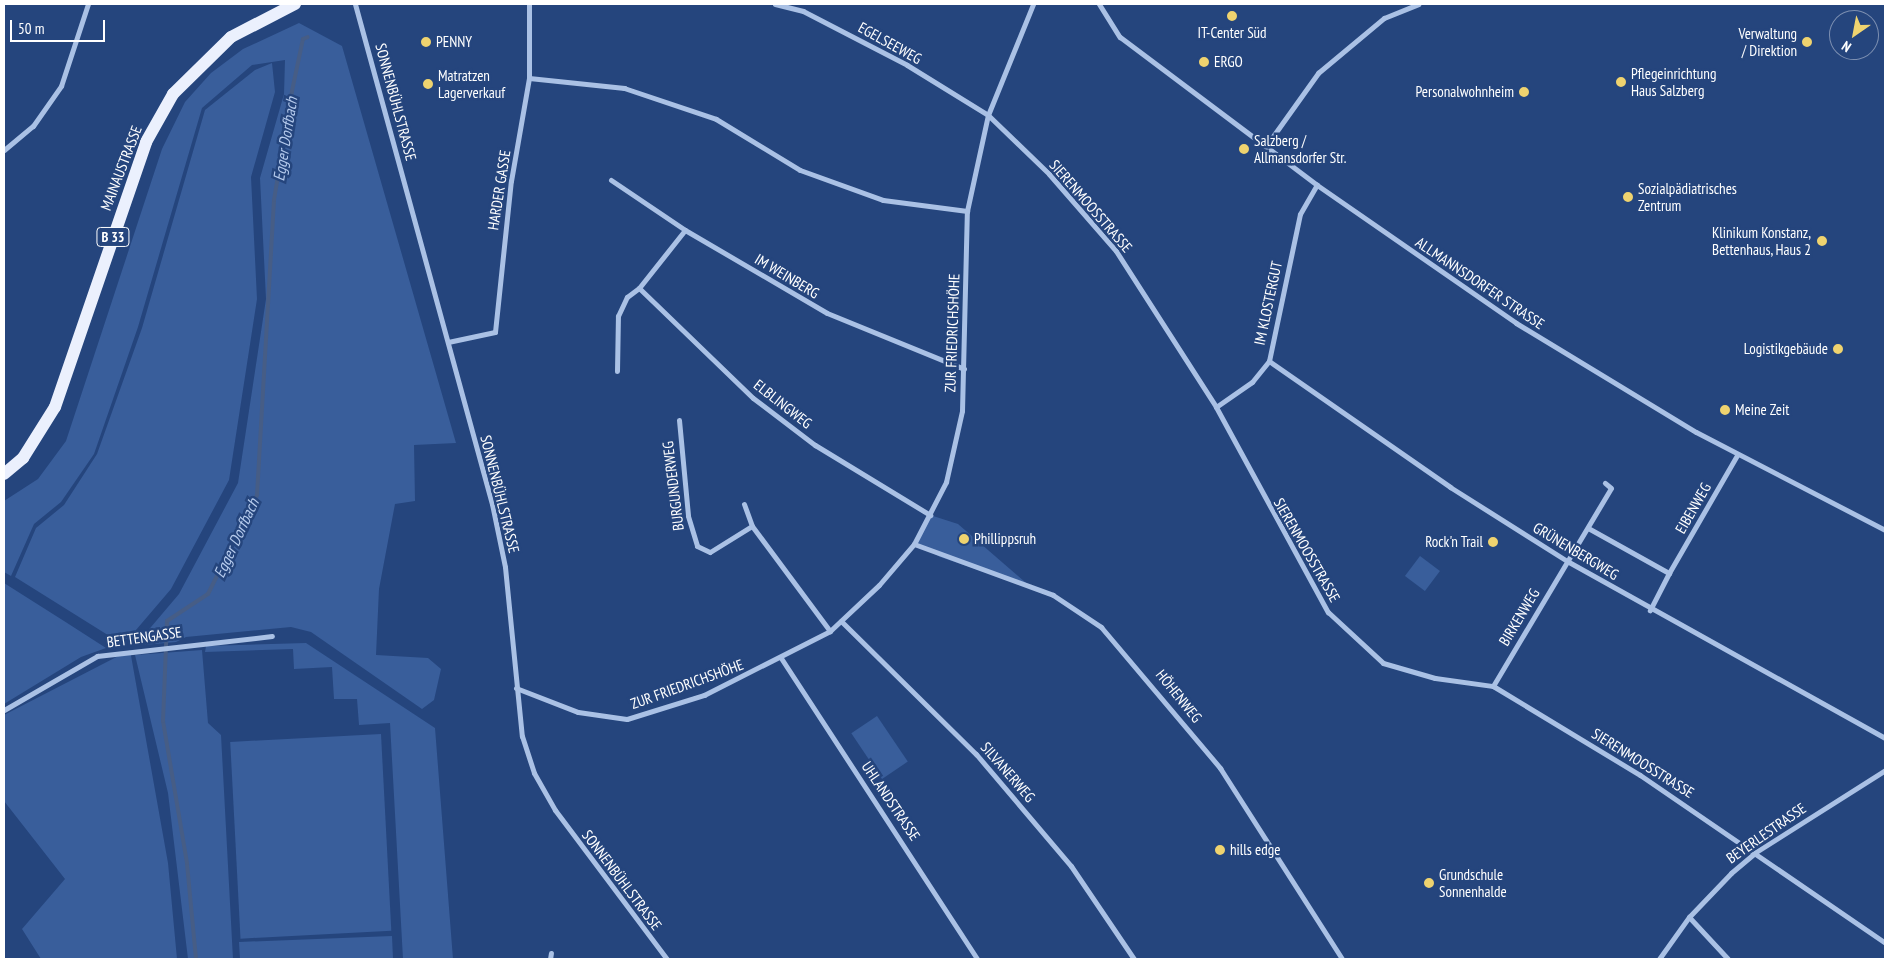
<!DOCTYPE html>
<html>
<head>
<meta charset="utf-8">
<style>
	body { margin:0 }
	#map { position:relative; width:1889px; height:963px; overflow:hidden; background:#25457d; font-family:"PT Sans Narrow",sans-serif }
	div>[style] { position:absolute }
	.green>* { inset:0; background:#395e9b; transform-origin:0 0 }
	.stream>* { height:4px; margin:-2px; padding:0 2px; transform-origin:2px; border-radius:2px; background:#465d86 }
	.street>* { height:5px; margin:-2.5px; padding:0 2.5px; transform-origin:2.5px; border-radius:2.5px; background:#aac1e5 }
	.primary>* { height:12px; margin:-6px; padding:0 6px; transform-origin:6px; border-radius:6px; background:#ebf0fd }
	.dots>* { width:14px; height:14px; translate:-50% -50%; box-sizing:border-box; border:2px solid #25457d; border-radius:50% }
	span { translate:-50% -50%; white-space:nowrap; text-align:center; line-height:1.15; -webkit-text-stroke:5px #25457d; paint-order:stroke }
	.shield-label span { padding:1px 4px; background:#25457d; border:1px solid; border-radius:4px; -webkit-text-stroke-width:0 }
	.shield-label { font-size:14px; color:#fff; font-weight:700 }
	.poi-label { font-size:15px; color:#fff }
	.right { translate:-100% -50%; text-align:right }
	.left { translate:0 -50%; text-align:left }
	.street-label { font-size:15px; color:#fff }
	.water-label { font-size:16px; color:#b6cbed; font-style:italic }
	.frame { position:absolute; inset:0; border:5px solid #fff; pointer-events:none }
	.north { position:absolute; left:1829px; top:10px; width:50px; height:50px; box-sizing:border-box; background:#25457d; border:1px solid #7c8fb1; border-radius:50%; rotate:213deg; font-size:14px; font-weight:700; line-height:20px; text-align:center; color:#fff }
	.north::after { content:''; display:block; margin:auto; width:18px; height:22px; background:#efd36f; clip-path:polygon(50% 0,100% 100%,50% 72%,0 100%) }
	.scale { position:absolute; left:10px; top:20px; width:95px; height:22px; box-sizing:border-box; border:2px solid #fff; border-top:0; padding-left:6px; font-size:15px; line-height:18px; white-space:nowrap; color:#fff; -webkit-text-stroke:4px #25457d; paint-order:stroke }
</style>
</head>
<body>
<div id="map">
	<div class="green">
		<i style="clip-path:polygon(299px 23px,342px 46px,456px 443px,414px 445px,415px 501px,395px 504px,379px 589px,376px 655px,428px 658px,441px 669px,434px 700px,422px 709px,311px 632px,291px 627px,186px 637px,176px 642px,144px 645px,140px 640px,179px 594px,238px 483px,266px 299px,260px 178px,284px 94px,285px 60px,252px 65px,202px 108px,138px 327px,94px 454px,61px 502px,34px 524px,11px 576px,4px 572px,4px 501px,38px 479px,66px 441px,162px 149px,185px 102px,211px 73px,243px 49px)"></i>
		<i style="clip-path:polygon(272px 63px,275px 92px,251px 177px,257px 299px,229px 480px,171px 589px,130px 637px,119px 642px,15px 577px,36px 528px,64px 505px,97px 454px,142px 328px,205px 110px,255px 70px)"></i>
		<i style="clip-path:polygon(930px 515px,958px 524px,1032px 588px,940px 557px,915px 543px)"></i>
		<i style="left:1420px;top:556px;width:25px;height:25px;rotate:37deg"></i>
		<i style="clip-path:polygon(4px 583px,64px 621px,106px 648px,81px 657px,4px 704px)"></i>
		<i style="clip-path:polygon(306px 643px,435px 728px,453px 959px,403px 959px,390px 723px,359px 725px,357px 699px,334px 699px,332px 667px,294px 669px,293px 649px,205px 652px,206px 646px)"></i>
		<i style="clip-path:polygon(130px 650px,168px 863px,177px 959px,41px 959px,22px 929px,65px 879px,4px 801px,4px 715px)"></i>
		<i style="clip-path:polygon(202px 650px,208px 723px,221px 735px,233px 959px,188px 959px,168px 793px,135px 655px)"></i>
		<i style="left:877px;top:716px;width:55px;height:31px;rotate:56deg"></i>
		<i style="left:381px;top:734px;width:197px;height:151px;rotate:87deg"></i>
		<i style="clip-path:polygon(392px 936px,393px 959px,240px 959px,239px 942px)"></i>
	</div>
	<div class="stream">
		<i style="left:196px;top:959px;width:96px;rotate:-95.4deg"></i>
		<i style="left:187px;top:863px;width:144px;rotate:-99.6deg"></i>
		<i style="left:163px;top:721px;width:100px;rotate:-87.7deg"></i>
		<i style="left:167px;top:621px;width:49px;rotate:-33.4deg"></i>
		<i style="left:208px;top:594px;width:110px;rotate:-63.7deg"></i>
		<i style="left:257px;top:495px;width:295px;rotate:-86.7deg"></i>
		<i style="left:274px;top:200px;width:110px;rotate:-80.6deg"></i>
		<i style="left:292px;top:91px;width:53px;rotate:-78.1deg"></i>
		<i style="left:303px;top:39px;width:5px;rotate:-22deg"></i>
	</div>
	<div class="street">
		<i style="left:355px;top:4px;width:518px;rotate:74.68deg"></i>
		<i style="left:492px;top:504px;width:64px;rotate:78.3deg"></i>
		<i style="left:505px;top:567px;width:170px;rotate:84.3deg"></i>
		<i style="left:522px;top:736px;width:39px;rotate:72deg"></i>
		<i style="left:534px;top:773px;width:43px;rotate:60.4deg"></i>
		<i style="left:555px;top:810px;width:186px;rotate:53.1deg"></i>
		<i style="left:775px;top:4px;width:29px;rotate:14deg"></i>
		<i style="left:803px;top:11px;width:117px;rotate:27.4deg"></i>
		<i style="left:907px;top:65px;width:95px;rotate:31.7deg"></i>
		<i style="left:988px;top:115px;width:85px;rotate:44deg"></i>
		<i style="left:1049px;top:174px;width:102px;rotate:49deg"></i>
		<i style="left:1116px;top:251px;width:185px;rotate:57.3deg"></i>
		<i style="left:1216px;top:407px;width:234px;rotate:61.4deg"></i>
		<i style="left:1328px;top:612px;width:75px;rotate:42.8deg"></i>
		<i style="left:1383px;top:663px;width:54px;rotate:16.1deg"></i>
		<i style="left:1435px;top:678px;width:59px;rotate:7.9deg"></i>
		<i style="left:1493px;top:686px;width:172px;rotate:31.2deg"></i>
		<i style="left:1640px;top:775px;width:297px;rotate:34.4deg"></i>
		<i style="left:1099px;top:4px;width:39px;rotate:58deg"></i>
		<i style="left:1120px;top:37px;width:246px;rotate:36.9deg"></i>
		<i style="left:1317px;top:185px;width:242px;rotate:34.7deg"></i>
		<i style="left:1516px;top:323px;width:210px;rotate:31.2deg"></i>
		<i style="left:1696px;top:432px;width:213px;rotate:27.4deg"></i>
		<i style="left:529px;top:78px;width:96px;rotate:6deg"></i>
		<i style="left:624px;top:88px;width:97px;rotate:18.6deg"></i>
		<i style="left:716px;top:119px;width:98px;rotate:31.3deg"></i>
		<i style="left:800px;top:170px;width:88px;rotate:19.9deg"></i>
		<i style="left:883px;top:200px;width:85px;rotate:7.5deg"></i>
		<i style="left:1266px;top:146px;width:90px;rotate:-54.5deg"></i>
		<i style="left:1318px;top:73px;width:86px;rotate:-39.8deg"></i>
		<i style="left:1384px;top:18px;width:37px;rotate:-22deg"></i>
		<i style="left:4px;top:150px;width:38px;rotate:-40deg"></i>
		<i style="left:33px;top:126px;width:49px;rotate:-55deg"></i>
		<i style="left:61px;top:86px;width:86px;rotate:-71.8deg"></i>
		<i style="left:611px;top:180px;width:89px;rotate:34deg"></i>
		<i style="left:685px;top:230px;width:164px;rotate:30.3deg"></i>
		<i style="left:827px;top:313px;width:148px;rotate:22.2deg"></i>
		<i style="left:639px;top:288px;width:158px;rotate:44deg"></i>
		<i style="left:753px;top:398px;width:78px;rotate:37.2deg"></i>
		<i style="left:815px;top:445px;width:135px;rotate:31.3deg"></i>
		<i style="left:448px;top:342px;width:48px;rotate:-12deg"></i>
		<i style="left:495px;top:332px;width:152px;rotate:-84deg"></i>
		<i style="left:511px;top:181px;width:105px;rotate:-80.1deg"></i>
		<i style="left:529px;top:78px;width:74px;rotate:-90deg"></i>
		<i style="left:1269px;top:361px;width:221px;rotate:34.8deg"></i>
		<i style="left:1450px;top:487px;width:138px;rotate:32.3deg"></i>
		<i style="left:1567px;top:561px;width:364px;rotate:29.1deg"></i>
		<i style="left:617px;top:371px;width:55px;rotate:-89deg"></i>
		<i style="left:618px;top:316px;width:21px;rotate:-65deg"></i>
		<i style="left:627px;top:297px;width:15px;rotate:-37deg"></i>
		<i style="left:639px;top:288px;width:74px;rotate:-51.6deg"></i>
		<i style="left:1216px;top:407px;width:44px;rotate:-34.8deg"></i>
		<i style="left:1252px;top:382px;width:27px;rotate:-51deg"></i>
		<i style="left:1269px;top:361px;width:150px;rotate:-78.1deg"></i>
		<i style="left:1300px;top:214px;width:34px;rotate:-60deg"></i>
		<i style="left:679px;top:420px;width:96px;rotate:84.6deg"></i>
		<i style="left:688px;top:516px;width:31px;rotate:73deg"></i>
		<i style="left:697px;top:546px;width:14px;rotate:25deg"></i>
		<i style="left:710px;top:552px;width:49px;rotate:-31.8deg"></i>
		<i style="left:744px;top:504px;width:23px;rotate:70deg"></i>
		<i style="left:752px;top:526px;width:131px;rotate:53.4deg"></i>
		<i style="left:1588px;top:528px;width:93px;rotate:29.1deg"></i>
		<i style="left:1669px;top:573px;width:42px;rotate:117.2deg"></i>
		<i style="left:914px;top:544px;width:148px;rotate:20.1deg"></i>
		<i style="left:1053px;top:595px;width:58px;rotate:33.7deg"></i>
		<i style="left:1101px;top:627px;width:185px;rotate:49.8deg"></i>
		<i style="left:1220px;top:768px;width:227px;rotate:57.4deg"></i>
		<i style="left:1669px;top:573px;width:136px;rotate:-60deg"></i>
		<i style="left:841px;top:621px;width:190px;rotate:44.6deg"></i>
		<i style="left:976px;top:754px;width:147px;rotate:49.7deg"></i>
		<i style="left:1071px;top:866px;width:112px;rotate:55.9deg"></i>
		<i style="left:781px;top:658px;width:359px;rotate:56.9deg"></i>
		<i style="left:1493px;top:686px;width:230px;rotate:-59.2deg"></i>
		<i style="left:1611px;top:488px;width:8px;rotate:-140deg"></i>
		<i style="left:516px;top:688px;width:66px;rotate:21.2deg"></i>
		<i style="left:578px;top:712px;width:49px;rotate:8.1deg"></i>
		<i style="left:627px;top:719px;width:81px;rotate:-17.3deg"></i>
		<i style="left:704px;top:695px;width:141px;rotate:-26.9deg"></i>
		<i style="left:830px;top:631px;width:67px;rotate:-43.2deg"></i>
		<i style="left:879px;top:585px;width:54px;rotate:-49.5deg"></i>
		<i style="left:914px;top:544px;width:70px;rotate:-62.7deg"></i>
		<i style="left:946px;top:482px;width:73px;rotate:-77.3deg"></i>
		<i style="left:962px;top:411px;width:200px;rotate:-88.6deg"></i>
		<i style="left:967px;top:211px;width:98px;rotate:-77.7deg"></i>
		<i style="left:988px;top:115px;width:120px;rotate:-67.9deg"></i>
		<i style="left:4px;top:710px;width:108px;rotate:-30.1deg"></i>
		<i style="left:97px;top:656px;width:176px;rotate:-6.5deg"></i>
		<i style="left:1689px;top:917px;width:57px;rotate:47.1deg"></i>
		<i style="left:550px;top:959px;width:6px;rotate:-81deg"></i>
		<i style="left:1659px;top:959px;width:52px;rotate:-54.5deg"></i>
		<i style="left:1689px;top:917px;width:61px;rotate:-46.3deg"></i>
		<i style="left:1731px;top:873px;width:33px;rotate:-40deg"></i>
		<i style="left:1756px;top:852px;width:153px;rotate:-32.4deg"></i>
	</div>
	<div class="primary">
		<i style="left:4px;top:474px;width:25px;rotate:-40deg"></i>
		<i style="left:23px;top:458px;width:60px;rotate:-57.9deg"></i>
		<i style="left:55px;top:407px;width:280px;rotate:-71deg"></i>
		<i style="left:146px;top:142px;width:55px;rotate:-60.6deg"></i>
		<i style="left:173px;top:94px;width:81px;rotate:-44.5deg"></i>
		<i style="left:231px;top:37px;width:72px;rotate:-27.3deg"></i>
	</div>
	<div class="dots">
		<i style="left:1232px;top:16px;background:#efd36f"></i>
		<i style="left:426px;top:42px;background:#efd36f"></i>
		<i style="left:1807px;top:42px;background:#efd36f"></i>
		<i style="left:1204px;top:62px;background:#efd36f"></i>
		<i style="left:1621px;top:82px;background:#efd36f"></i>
		<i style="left:428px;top:84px;background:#efd36f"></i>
		<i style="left:1524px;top:92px;background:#efd36f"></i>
		<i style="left:1244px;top:149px;background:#efd36f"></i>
		<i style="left:1628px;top:197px;background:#efd36f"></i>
		<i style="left:1822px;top:241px;background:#efd36f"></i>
		<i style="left:1838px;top:349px;background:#efd36f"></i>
		<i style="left:1725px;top:410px;background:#efd36f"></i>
		<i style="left:964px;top:539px;background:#efd36f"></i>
		<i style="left:1493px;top:542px;background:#efd36f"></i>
		<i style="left:1220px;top:850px;background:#efd36f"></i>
		<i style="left:1429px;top:883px;background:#efd36f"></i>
	</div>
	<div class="shield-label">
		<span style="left:113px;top:237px">B 33</span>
	</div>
	<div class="poi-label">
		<span style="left:1232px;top:33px">IT-Center Süd</span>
		<span class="right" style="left:1797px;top:42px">Verwaltung<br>/ Direktion</span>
		<span class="left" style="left:436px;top:42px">PENNY</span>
		<span class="left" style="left:1214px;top:62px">ERGO</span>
		<span class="left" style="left:1631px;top:82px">Pflegeinrichtung<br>Haus Salzberg</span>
		<span class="left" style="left:438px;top:84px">Matratzen<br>Lagerverkauf</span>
		<span class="right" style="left:1514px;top:92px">Personalwohnheim</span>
		<span class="left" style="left:1254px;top:149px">Salzberg /<br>Allmansdorfer Str.</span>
		<span class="left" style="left:1638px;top:197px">Sozialpädiatrisches<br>Zentrum</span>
		<span class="right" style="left:1811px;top:241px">Klinikum Konstanz,<br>Bettenhaus, Haus 2</span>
		<span class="right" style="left:1828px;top:349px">Logistikgebäude</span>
		<span class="left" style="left:1735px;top:410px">Meine Zeit</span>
		<span class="left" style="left:974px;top:539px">Phillippsruh</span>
		<span class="right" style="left:1483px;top:542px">Rock'n Trail</span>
		<span class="left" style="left:1230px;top:850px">hills edge</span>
		<span class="left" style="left:1439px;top:883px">Grundschule<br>Sonnenhalde</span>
	</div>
	<div class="street-label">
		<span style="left:890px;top:43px;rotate:29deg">EGELSEEWEG</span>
		<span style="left:396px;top:102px;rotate:75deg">SONNENBÜHLSTRASSE</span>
		<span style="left:121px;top:168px;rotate:-69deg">MAINAUSTRASSE</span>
		<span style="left:499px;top:190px;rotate:-81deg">HARDER GASSE</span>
		<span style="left:1091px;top:206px;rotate:49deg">SIERENMOOSSTRASSE</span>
		<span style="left:787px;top:276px;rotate:31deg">IM WEINBERG</span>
		<span style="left:1480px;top:283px;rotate:34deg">ALLMANNSDORFER STRASSE</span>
		<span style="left:1268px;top:303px;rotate:-78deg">IM KLOSTERGUT</span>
		<span style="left:952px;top:333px;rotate:-88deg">ZUR FRIEDRICHSHÖHE</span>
		<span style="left:783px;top:404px;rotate:38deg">ELBLINGWEG</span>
		<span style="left:673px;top:486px;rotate:-97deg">BURGUNDERWEG</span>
		<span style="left:500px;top:494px;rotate:76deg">SONNENBÜHLSTRASSE</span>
		<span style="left:1693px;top:508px;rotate:-60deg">EIBENWEG</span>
		<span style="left:1307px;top:550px;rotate:60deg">SIERENMOOSSTRASSE</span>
		<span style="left:1576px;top:551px;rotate:31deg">GRÜNENBERGWEG</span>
		<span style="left:1519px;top:617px;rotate:-59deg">BIRKENWEG</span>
		<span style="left:144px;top:637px;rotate:-8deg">BETTENGASSE</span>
		<span style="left:687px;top:684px;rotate:-20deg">ZUR FRIEDRICHSHÖHE</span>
		<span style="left:1179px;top:696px;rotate:51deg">HÖHENWEG</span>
		<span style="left:1643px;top:763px;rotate:32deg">SIERENMOOSSTRASSE</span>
		<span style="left:1008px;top:772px;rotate:49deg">SILVANERWEG</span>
		<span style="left:891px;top:801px;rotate:56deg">UHLANDSTRASSE</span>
		<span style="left:1766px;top:833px;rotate:-35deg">BEYERLESTRASSE</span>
		<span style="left:622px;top:880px;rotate:53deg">SONNENBÜHLSTRASSE</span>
	</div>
	<div class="water-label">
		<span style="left:285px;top:139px;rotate:-81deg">Egger Dorfbach</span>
		<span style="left:236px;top:538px;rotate:-65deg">Egger Dorfbach</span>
	</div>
	<div class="frame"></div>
	<div class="north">N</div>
	<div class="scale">50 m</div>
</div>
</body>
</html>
